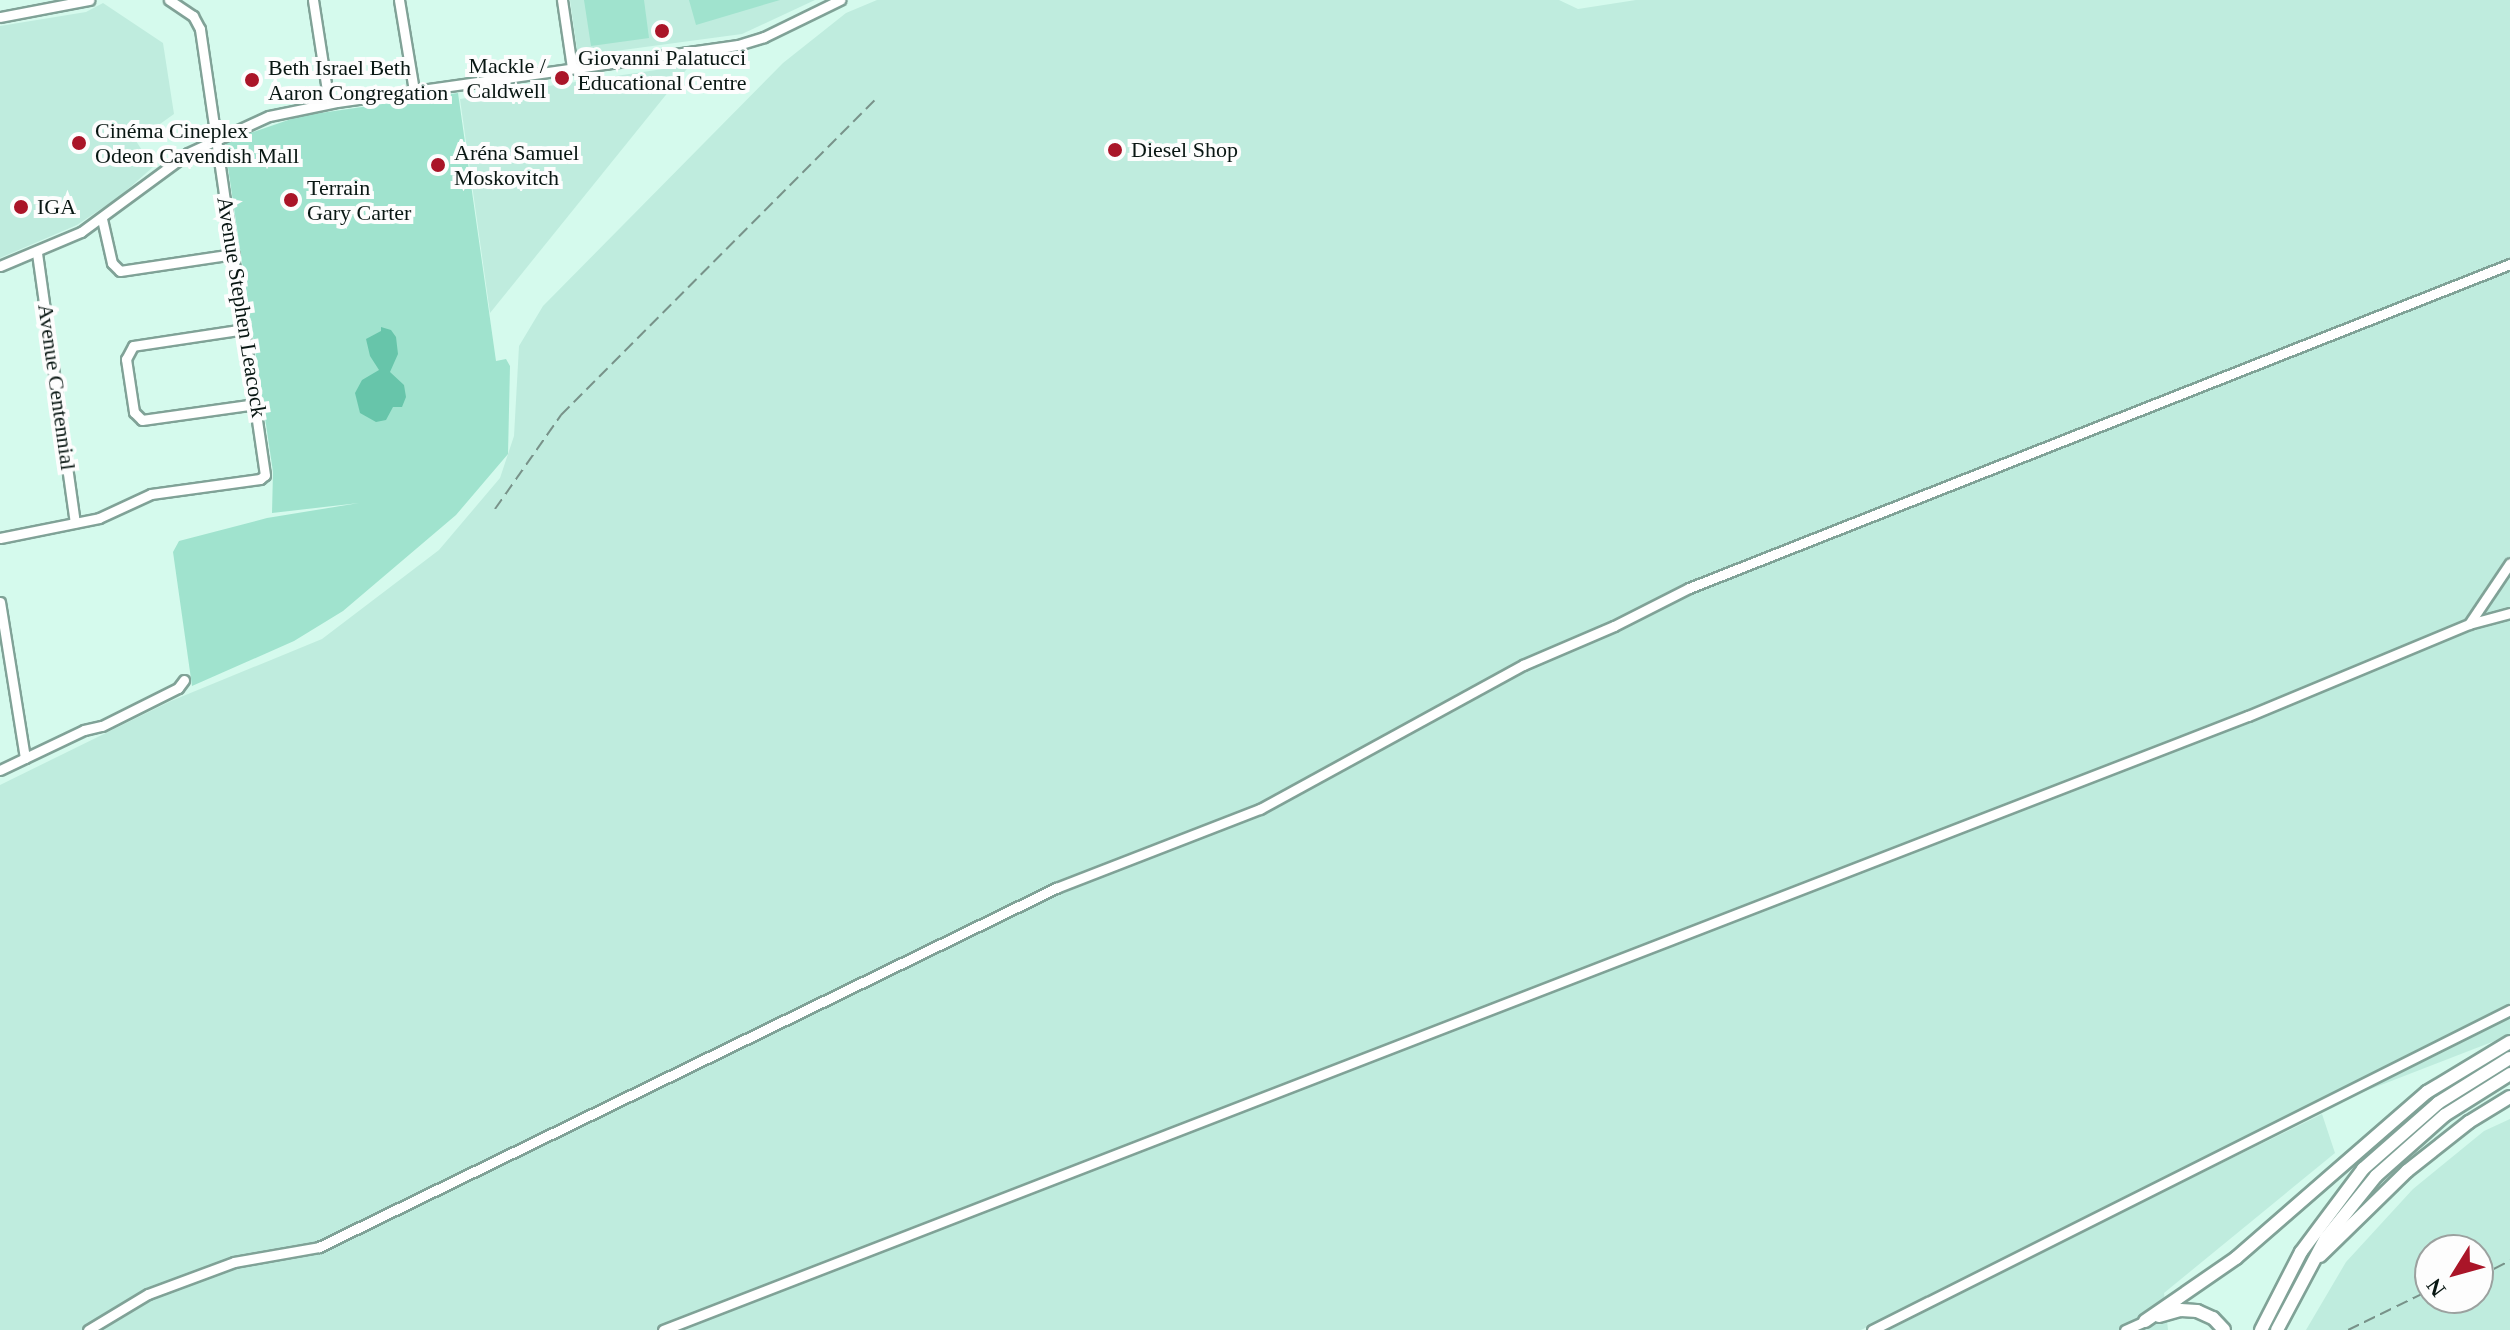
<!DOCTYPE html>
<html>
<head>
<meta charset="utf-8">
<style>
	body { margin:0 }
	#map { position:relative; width:2510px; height:1330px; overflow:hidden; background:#d5faed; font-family:"Times New Roman",serif }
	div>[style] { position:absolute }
	.built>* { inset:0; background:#bfecde }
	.green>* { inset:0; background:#a0e3ce }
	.water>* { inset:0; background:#67c5aa }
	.roads { filter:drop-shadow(2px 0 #80a297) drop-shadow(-2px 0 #80a297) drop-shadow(0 2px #80a297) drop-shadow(0 -2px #80a297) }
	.minor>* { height:9px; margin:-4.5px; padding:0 4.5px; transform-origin:4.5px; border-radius:4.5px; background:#fff }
	.highway>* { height:12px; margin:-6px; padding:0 6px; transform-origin:6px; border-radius:6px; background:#fff }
	.rail>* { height:2px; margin-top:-1px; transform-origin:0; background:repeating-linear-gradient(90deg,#789289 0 12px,transparent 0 18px) }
	.dots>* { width:22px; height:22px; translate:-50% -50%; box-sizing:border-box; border:4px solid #fdfdfd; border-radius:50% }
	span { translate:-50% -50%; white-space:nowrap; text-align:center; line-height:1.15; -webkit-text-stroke:8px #fdfdfd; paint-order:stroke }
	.poi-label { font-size:22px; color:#091713 }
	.right { translate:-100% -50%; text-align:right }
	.left { translate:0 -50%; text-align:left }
	.street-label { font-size:22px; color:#091713 }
	.north { position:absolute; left:2414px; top:1234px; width:80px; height:80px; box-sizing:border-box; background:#fdfdfd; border:2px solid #9ba19f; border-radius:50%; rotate:233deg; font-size:22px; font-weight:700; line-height:32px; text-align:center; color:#091713 }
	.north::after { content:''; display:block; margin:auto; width:28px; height:36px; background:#aa1528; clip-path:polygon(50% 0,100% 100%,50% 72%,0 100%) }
</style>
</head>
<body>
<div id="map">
	<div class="built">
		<i style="clip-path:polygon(570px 0,815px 0,742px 34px,578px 56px)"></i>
		<i style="clip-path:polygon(877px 0,1559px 0,1578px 9px,1636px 0,2510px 0,2510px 1035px,2234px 1142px,1861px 1330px,0 1330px,0 785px,171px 701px,322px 639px,439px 550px,500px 478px,514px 436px,519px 346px,543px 306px,783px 63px,846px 13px)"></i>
		<i style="clip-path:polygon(103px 3px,163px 43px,174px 114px,136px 141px,153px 167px,119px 197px,77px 225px,0 258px,0 26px,86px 12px)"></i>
		<i style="clip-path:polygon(690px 65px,490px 313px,460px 99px)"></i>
		<i style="clip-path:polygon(2322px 1114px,2335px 1153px,2164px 1293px,2168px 1330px,1881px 1330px)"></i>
		<i style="clip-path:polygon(evenodd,2510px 1119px,2510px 1330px,2306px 1330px,2346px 1262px,2413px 1189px,2484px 1131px,2510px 1119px,2430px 1250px,2478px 1250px,2478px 1298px,2430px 1298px,2430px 1250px)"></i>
	</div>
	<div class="green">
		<i style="clip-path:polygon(584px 0,644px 0,649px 38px,591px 46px)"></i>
		<i style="clip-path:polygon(689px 0,780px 0,696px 25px)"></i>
		<i style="clip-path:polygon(458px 93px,496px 361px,506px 359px,510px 366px,508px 454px,456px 515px,343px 611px,294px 641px,192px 686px,173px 552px,179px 541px,267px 518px,359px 503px,272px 513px,273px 472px,225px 147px,227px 141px,300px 116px)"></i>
	</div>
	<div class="water">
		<i style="clip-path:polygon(381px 327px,391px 330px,396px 337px,398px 354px,390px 372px,404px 385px,406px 397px,402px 407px,393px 407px,386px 420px,376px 422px,360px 413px,355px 393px,362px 380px,379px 370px,370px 356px,366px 339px,381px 331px)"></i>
	</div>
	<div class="roads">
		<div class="minor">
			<i style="left:313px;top:0;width:104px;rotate:81.2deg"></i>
			<i style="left:399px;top:0;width:92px;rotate:80.6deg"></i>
			<i style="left:562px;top:0;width:69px;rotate:81.6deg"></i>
			<i style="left:0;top:17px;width:91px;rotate:-10.8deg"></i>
			<i style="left:102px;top:219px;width:45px;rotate:77.2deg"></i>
			<i style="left:112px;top:263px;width:11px;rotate:45deg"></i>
			<i style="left:120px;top:271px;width:115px;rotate:-8.5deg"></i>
			<i style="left:37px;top:253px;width:272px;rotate:82deg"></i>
			<i style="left:0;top:266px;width:88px;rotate:-22.8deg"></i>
			<i style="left:81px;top:232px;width:133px;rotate:-36.4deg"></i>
			<i style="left:188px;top:153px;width:89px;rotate:-24.6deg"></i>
			<i style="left:269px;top:116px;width:69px;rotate:-11.6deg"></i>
			<i style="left:337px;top:102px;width:405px;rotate:-8.1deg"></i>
			<i style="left:738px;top:45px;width:27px;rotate:-17deg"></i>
			<i style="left:764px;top:37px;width:85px;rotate:-26deg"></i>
			<i style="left:245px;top:329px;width:113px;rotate:171.4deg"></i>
			<i style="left:133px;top:346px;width:15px;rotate:118deg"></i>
			<i style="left:126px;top:359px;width:54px;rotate:81.4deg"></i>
			<i style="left:134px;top:412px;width:11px;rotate:45deg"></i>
			<i style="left:142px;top:420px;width:115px;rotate:-8deg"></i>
			<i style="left:0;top:538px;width:101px;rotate:-11.4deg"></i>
			<i style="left:99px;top:518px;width:57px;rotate:-24.8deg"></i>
			<i style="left:151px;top:494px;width:110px;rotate:-7.8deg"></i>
			<i style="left:260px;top:479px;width:6px;rotate:-39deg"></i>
			<i style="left:265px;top:475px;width:451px;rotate:-98.3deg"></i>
			<i style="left:200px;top:29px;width:15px;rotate:-118deg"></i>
			<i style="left:193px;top:16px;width:29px;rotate:-146deg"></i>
			<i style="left:0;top:602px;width:158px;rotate:80.9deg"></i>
			<i style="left:2469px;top:624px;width:73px;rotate:-56.1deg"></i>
			<i style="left:0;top:770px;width:93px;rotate:-25.5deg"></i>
			<i style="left:84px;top:730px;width:18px;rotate:-13deg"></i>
			<i style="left:102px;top:726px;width:85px;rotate:-26.6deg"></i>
			<i style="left:178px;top:688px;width:10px;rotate:-53deg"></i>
			<i style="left:88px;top:1330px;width:70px;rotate:-31deg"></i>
			<i style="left:148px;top:1294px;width:92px;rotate:-20.4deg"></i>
			<i style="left:234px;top:1262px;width:86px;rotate:-10deg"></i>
			<i style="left:319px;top:1247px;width:820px;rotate:-25.97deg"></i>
			<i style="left:1056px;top:888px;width:219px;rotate:-21.2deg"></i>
			<i style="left:1260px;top:809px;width:300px;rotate:-28.7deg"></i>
			<i style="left:1523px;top:665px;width:99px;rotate:-23.2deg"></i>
			<i style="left:1614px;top:626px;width:84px;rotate:-26.9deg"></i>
			<i style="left:1689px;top:588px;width:883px;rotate:-21.54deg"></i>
			<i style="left:663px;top:1330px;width:1700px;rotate:-21.18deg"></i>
			<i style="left:2248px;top:716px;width:239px;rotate:-22.6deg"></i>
			<i style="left:2469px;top:624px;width:42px;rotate:-15deg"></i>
			<i style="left:1872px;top:1330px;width:714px;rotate:-26.64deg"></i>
			<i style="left:2125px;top:1330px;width:22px;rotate:-24deg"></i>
		</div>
		<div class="highway">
			<i style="left:2320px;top:1256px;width:122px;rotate:-44.3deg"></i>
			<i style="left:2407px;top:1171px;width:79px;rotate:-38.3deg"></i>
			<i style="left:2469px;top:1122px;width:48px;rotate:-31.4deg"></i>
			<i style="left:2159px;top:1316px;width:22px;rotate:-16deg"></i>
			<i style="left:2180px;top:1310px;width:17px;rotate:3deg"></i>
			<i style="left:2197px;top:1311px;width:17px;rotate:24deg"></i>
			<i style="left:2213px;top:1318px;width:16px;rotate:47deg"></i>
			<i style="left:2145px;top:1321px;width:111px;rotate:-34.7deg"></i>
			<i style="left:2236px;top:1258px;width:253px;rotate:-41deg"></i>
			<i style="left:2427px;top:1092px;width:97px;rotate:-31.1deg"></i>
			<i style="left:2261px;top:1330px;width:88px;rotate:-62.9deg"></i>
			<i style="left:2301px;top:1252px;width:104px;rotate:-53.2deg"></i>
			<i style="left:2363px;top:1169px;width:100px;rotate:-41.3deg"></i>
			<i style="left:2438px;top:1103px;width:85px;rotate:-32deg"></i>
			<i style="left:2277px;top:1330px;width:104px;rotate:-62deg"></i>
			<i style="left:2326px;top:1238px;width:80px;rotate:-51.1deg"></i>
			<i style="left:2376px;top:1176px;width:92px;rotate:-41.5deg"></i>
			<i style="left:2445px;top:1115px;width:77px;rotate:-32.2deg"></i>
		</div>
	</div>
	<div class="rail">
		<i style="left:495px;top:509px;width:115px;rotate:-54.9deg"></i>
		<i style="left:561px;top:415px;width:445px;rotate:-45.1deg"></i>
		<i style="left:2478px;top:1277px;width:36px;rotate:-27deg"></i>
		<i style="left:2348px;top:1330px;width:91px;rotate:-26deg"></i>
	</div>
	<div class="dots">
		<i style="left:662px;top:31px;background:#aa1528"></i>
		<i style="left:562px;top:78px;background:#aa1528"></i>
		<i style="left:252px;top:80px;background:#aa1528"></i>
		<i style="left:79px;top:143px;background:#aa1528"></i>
		<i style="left:1115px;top:150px;background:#aa1528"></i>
		<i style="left:438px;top:165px;background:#aa1528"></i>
		<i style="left:291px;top:200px;background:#aa1528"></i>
		<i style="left:21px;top:207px;background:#aa1528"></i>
	</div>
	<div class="poi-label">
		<span style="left:662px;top:70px">Giovanni Palatucci<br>Educational Centre</span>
		<span class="right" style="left:546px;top:78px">Mackle /<br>Caldwell</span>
		<span class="left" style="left:268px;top:80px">Beth Israel Beth<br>Aaron Congregation</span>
		<span class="left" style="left:95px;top:143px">Cinéma Cineplex<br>Odeon Cavendish Mall</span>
		<span class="left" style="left:1131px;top:150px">Diesel Shop</span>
		<span class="left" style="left:454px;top:165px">Aréna Samuel<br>Moskovitch</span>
		<span class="left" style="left:307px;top:200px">Terrain<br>Gary Carter</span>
		<span class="left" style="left:37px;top:207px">IGA</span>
	</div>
	<div class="street-label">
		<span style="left:242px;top:307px;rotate:81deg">Avenue Stephen Leacock</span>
		<span style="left:57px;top:387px;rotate:82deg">Avenue Centennial</span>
	</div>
	<div class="north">N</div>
</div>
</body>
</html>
